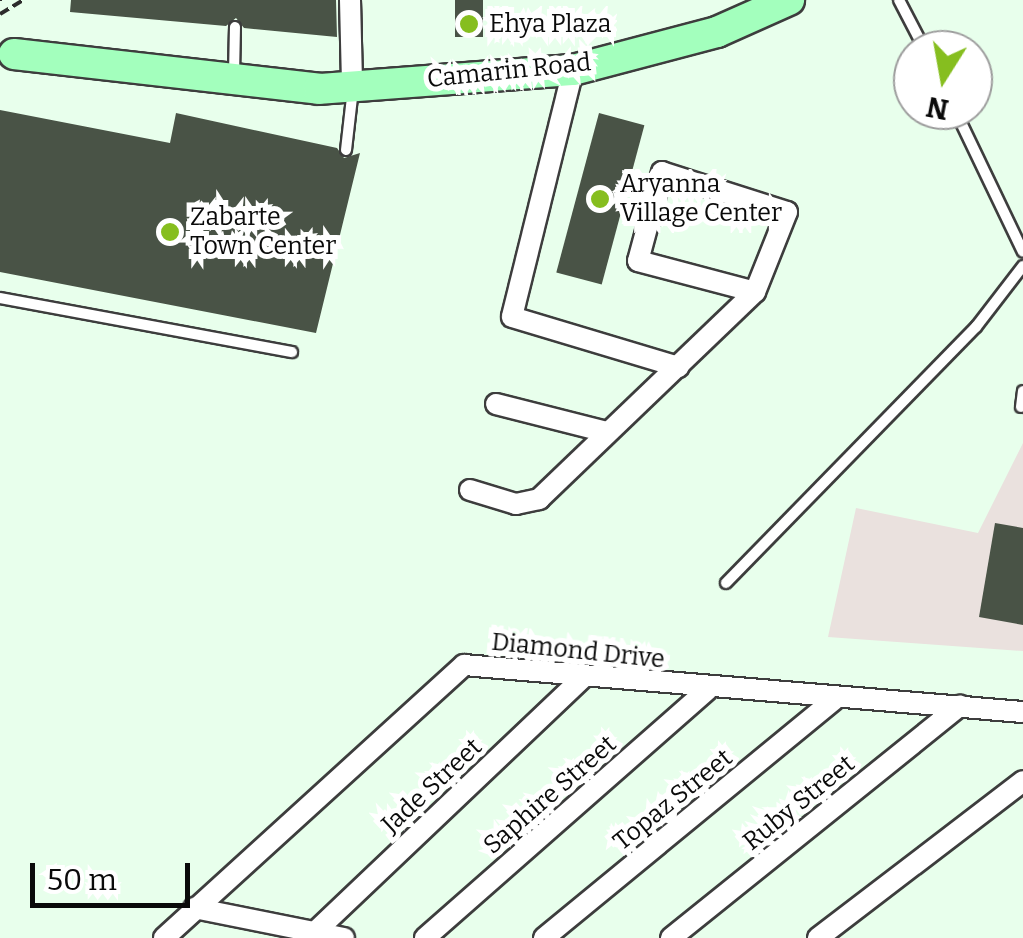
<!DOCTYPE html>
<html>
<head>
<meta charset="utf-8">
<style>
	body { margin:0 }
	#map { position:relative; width:1023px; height:938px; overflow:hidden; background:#e8ffec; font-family:Bitter,serif }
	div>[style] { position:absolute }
	.industrial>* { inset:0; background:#eae1de }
	.building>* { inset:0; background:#495346; transform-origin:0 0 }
	.path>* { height:4px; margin-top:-2px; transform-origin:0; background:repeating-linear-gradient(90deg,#2c2c2c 0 10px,transparent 0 15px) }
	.roads { filter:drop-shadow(2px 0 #3d3d3d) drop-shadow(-2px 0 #3d3d3d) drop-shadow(0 2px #3d3d3d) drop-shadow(0 -2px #3d3d3d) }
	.lane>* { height:10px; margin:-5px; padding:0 5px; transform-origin:5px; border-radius:5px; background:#fff }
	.street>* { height:20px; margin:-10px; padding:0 10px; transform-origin:10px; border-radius:10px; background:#fff }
	.secondary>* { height:30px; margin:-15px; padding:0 15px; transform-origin:15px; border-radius:15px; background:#a3ffbd }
	.dots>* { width:28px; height:28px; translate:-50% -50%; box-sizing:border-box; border:5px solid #fff; border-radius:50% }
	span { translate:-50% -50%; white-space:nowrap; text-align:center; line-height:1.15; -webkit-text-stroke:10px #fff; paint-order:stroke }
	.poi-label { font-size:25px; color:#0a0a0a }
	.left { translate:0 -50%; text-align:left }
	.street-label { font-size:25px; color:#0a0a0a }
	.north { position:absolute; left:893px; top:30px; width:100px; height:100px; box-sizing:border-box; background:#fff; border:2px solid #9d9d9d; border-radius:50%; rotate:191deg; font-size:28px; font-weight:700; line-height:40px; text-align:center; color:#0a0a0a }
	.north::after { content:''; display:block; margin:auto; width:35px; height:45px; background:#86be1f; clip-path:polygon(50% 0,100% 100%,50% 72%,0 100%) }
	.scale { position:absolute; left:30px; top:863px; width:160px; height:45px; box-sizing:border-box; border:5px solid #0a0a0a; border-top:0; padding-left:12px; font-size:30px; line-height:35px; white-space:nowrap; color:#0a0a0a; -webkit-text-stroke:8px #fff; paint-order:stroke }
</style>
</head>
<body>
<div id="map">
	<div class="industrial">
		<i style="clip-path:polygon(1023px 443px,1023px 651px,828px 637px,856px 508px,978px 533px)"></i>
	</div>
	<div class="building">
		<i style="clip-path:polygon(71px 0,336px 0,337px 37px,244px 28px,236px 18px,226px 26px,70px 12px)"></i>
		<i style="left:455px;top:0;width:28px;height:37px"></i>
		<i style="clip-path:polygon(0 110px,170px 143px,176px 113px,337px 148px,344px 158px,360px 153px,316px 333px,0 272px)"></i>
		<i style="left:599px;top:113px;width:47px;height:165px;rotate:15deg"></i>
		<i style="clip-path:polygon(995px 523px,1023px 528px,1023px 625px,979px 617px)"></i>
	</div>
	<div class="path">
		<i style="left:0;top:1px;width:1px;rotate:-90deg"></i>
		<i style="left:0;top:14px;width:27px;rotate:-31deg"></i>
	</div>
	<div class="roads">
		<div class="lane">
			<i style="left:899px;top:0;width:56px;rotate:62.5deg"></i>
			<i style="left:234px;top:74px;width:47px;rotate:-88.8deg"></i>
			<i style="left:955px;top:110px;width:157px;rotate:64.4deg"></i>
			<i style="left:346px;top:150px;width:61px;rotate:-83.5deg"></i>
			<i style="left:0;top:298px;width:297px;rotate:10.5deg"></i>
			<i style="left:1021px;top:407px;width:16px;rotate:-83deg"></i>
			<i style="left:726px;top:583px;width:358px;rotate:-45.7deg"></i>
			<i style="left:976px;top:327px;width:77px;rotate:-52.4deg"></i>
		</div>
		<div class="street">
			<i style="left:350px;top:0;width:83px;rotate:88.6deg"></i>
			<i style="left:573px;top:70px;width:254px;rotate:103.9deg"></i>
			<i style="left:512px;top:317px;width:174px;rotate:16.7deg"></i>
			<i style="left:496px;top:404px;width:114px;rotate:14.2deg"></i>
			<i style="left:470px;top:490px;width:48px;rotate:16.9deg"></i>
			<i style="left:516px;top:504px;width:24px;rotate:-12deg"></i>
			<i style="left:539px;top:499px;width:299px;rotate:-43.8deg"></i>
			<i style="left:755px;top:292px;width:86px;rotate:-68.2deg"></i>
			<i style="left:787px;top:212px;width:131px;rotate:-162.3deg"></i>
			<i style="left:662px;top:172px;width:92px;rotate:105.1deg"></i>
			<i style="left:638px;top:261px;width:121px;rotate:14.8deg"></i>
			<i style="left:194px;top:908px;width:153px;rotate:11.3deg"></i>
			<i style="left:315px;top:932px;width:371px;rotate:-43.5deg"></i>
			<i style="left:164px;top:938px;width:406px;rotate:-42.3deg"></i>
			<i style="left:464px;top:665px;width:561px;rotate:4.81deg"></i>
			<i style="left:425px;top:938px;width:376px;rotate:-41.3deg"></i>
			<i style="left:544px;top:938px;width:375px;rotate:-39.4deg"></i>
			<i style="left:671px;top:938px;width:371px;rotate:-38.8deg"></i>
			<i style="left:818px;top:938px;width:258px;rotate:-37.4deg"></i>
		</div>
		<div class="secondary">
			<i style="left:14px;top:54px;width:307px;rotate:6.5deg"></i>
			<i style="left:319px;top:89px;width:255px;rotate:-4.3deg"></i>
			<i style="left:573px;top:70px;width:149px;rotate:-14.8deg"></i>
			<i style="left:717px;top:32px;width:79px;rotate:-24deg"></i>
		</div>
	</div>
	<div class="dots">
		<i style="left:469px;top:24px;background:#86be1f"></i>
		<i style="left:600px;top:199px;background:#86be1f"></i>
		<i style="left:170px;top:232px;background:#86be1f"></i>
	</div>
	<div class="poi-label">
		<span class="left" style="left:489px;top:24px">Ehya Plaza</span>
		<span class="left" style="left:620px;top:199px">Aryanna<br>Village Center</span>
		<span class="left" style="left:190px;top:232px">Zabarte<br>Town Center</span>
	</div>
	<div class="street-label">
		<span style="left:509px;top:71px;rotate:-6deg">Camarin Road</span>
		<span style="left:578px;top:651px;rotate:6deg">Diamond Drive</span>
		<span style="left:432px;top:786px;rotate:-43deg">Jade Street</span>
		<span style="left:550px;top:795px;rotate:-41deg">Saphire Street</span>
		<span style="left:673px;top:800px;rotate:-39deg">Topaz Street</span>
		<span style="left:799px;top:803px;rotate:-39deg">Ruby Street</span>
	</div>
	<div class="north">N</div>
	<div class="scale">50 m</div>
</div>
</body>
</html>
